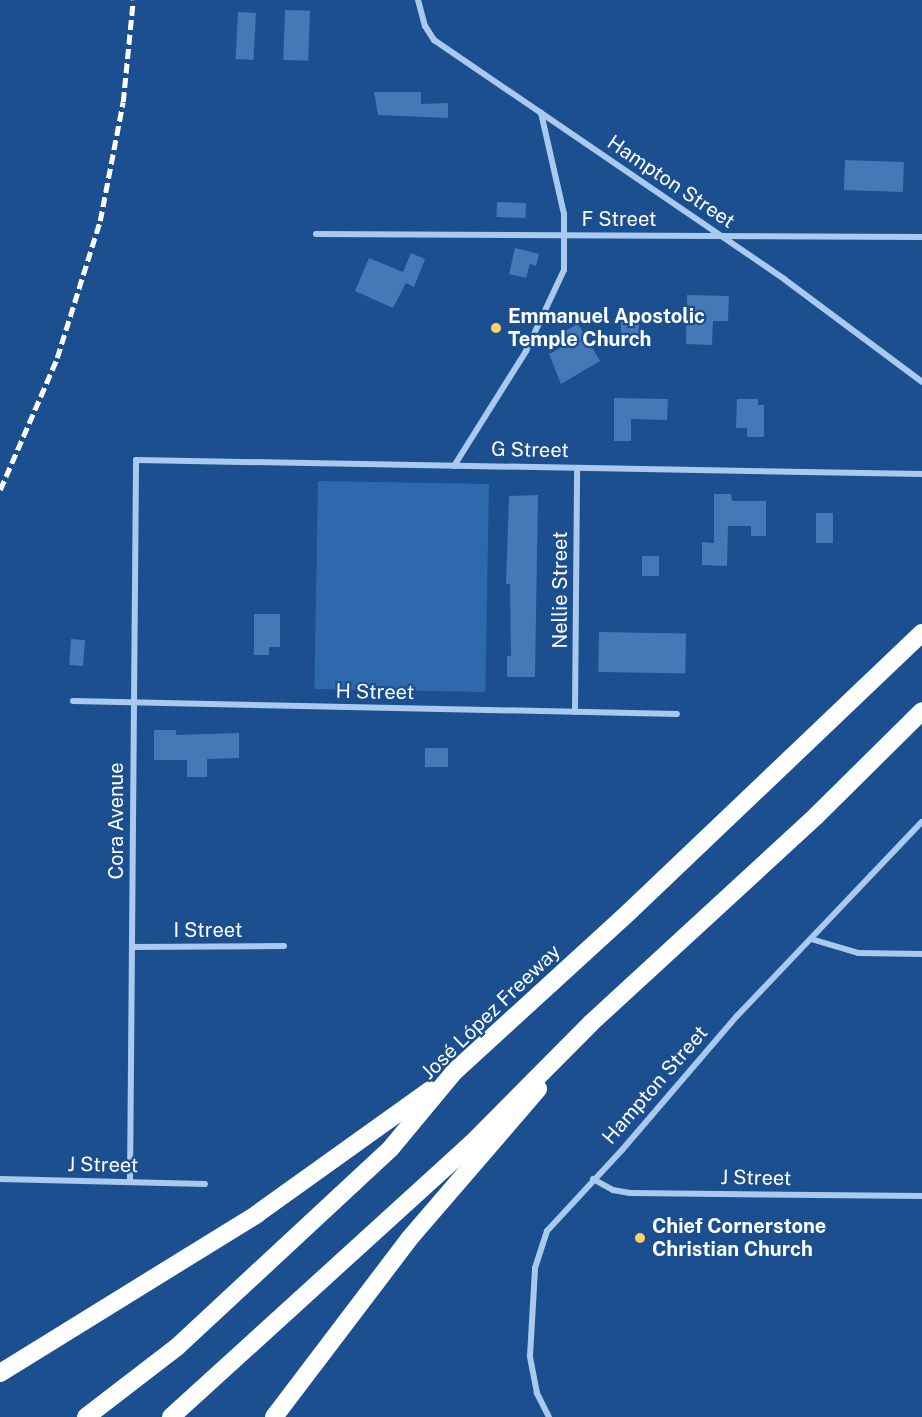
<!DOCTYPE html>
<html>
<head>
<meta charset="utf-8">
<style>
	body { margin:0 }
	#map { position:relative; width:922px; height:1417px; overflow:hidden; background:#1b4f8f; font-family:"Public Sans",sans-serif }
	div>[style] { position:absolute }
	.green>* { inset:0; background:#2e69ad; transform-origin:0 0 }
	.building>* { inset:0; background:#4478b7; transform-origin:0 0 }
	.minor>* { height:6px; margin:-3px; padding:0 3px; transform-origin:3px; border-radius:3px; background:#a9c9ee }
	.motorway>* { height:18px; margin:-9px; padding:0 9px; transform-origin:9px; border-radius:9px; background:#fff }
	.rail>* { height:4.5px; margin-top:-2.25px; transform-origin:0; background:repeating-linear-gradient(90deg,#fff 0 10px,transparent 0 14.5px) }
	.dots>* { width:16px; height:16px; translate:-50% -50%; box-sizing:border-box; border:3px solid #1b4f8f; border-radius:50% }
	span { translate:-50% -50%; white-space:nowrap; text-align:center; line-height:1.15; -webkit-text-stroke:4.5px #1b4f8f; paint-order:stroke }
	.street-label { font-size:20px; color:#fff }
	.poi-label { font-size:20px; color:#fff; font-weight:700 }
	.left { translate:0 -50%; text-align:left }
</style>
</head>
<body>
<div id="map">
	<div class="green">
		<i style="left:318px;top:481px;width:171px;height:208px;rotate:1deg"></i>
	</div>
	<div class="building">
		<i style="left:285px;top:10px;width:25px;height:50px;rotate:2deg"></i>
		<i style="left:238px;top:12px;width:18px;height:47px;rotate:3deg"></i>
		<i style="clip-path:polygon(374px 92px,421px 92px,421px 104px,448px 103px,448px 118px,378px 115px)"></i>
		<i style="left:845px;top:160px;width:59px;height:30px;rotate:2deg"></i>
		<i style="left:497px;top:202px;width:29px;height:15px;rotate:2deg"></i>
		<i style="clip-path:polygon(515px 248px,539px 254px,536px 266px,530px 264px,526px 278px,509px 274px)"></i>
		<i style="clip-path:polygon(411px 253px,425px 259px,414px 287px,406px 283px,393px 308px,355px 291px,369px 258px,403px 272px)"></i>
		<i style="clip-path:polygon(687px 295px,729px 296px,728px 321px,713px 321px,712px 345px,686px 344px)"></i>
		<i style="left:639px;top:319px;width:18px;height:18px;rotate:90deg"></i>
		<i style="clip-path:polygon(578px 324px,600px 361px,561px 384px,549px 354px,569px 343px,563px 332px)"></i>
		<i style="clip-path:polygon(614px 398px,668px 399px,667px 420px,631px 419px,631px 441px,614px 441px)"></i>
		<i style="clip-path:polygon(737px 399px,758px 399px,758px 405px,764px 405px,764px 437px,747px 437px,747px 428px,736px 428px)"></i>
		<i style="clip-path:polygon(714px 494px,731px 494px,732px 501px,766px 501px,766px 536px,751px 536px,751px 526px,728px 526px,727px 566px,702px 565px,702px 542px,714px 543px)"></i>
		<i style="clip-path:polygon(538px 495px,535px 677px,507px 677px,507px 656px,511px 656px,510px 584px,506px 584px,509px 496px)"></i>
		<i style="left:816px;top:513px;width:17px;height:30px"></i>
		<i style="left:642px;top:556px;width:17px;height:20px"></i>
		<i style="clip-path:polygon(254px 614px,280px 614px,280px 647px,269px 647px,269px 655px,254px 655px)"></i>
		<i style="left:599px;top:632px;width:87px;height:40px;rotate:1deg"></i>
		<i style="left:71px;top:639px;width:14px;height:26px;rotate:4deg"></i>
		<i style="clip-path:polygon(154px 730px,176px 730px,176px 735px,239px 733px,239px 758px,207px 759px,207px 777px,187px 777px,187px 760px,154px 760px)"></i>
		<i style="left:448px;top:748px;width:19px;height:23px;rotate:90deg"></i>
	</div>
	<div class="minor">
		<i style="left:418px;top:0;width:27px;rotate:75deg"></i>
		<i style="left:425px;top:26px;width:17px;rotate:57deg"></i>
		<i style="left:434px;top:40px;width:424px;rotate:34.3deg"></i>
		<i style="left:784px;top:279px;width:172px;rotate:36.7deg"></i>
		<i style="left:316px;top:234px;width:606px;rotate:0.28deg"></i>
		<i style="left:454px;top:466px;width:136px;rotate:-57.9deg"></i>
		<i style="left:526px;top:351px;width:89px;rotate:-64.9deg"></i>
		<i style="left:564px;top:270px;width:56px;rotate:-90deg"></i>
		<i style="left:564px;top:214px;width:104px;rotate:-102.8deg"></i>
		<i style="left:73px;top:701px;width:604px;rotate:1.23deg"></i>
		<i style="left:575px;top:712px;width:244px;rotate:-89.5deg"></i>
		<i style="left:811px;top:939px;width:49px;rotate:16.6deg"></i>
		<i style="left:858px;top:953px;width:64px;rotate:0.9deg"></i>
		<i style="left:132px;top:947px;width:152px;rotate:-0.4deg"></i>
		<i style="left:0;top:1179px;width:205px;rotate:1.4deg"></i>
		<i style="left:593px;top:1179px;width:23px;rotate:29deg"></i>
		<i style="left:613px;top:1190px;width:17px;rotate:10deg"></i>
		<i style="left:630px;top:1193px;width:292px;rotate:0.6deg"></i>
		<i style="left:130px;top:1182px;width:722px;rotate:-89.52deg"></i>
		<i style="left:136px;top:460px;width:786px;rotate:1.02deg"></i>
		<i style="left:549px;top:1417px;width:27px;rotate:-117deg"></i>
		<i style="left:537px;top:1393px;width:38px;rotate:-101deg"></i>
		<i style="left:530px;top:1356px;width:88px;rotate:-86.7deg"></i>
		<i style="left:535px;top:1268px;width:39px;rotate:-72deg"></i>
		<i style="left:547px;top:1231px;width:110px;rotate:-47.2deg"></i>
		<i style="left:622px;top:1150px;width:177px;rotate:-49.4deg"></i>
		<i style="left:737px;top:1016px;width:268px;rotate:-46.4deg"></i>
	</div>
	<div class="motorway">
		<i style="left:0;top:1373px;width:302px;rotate:-31.7deg"></i>
		<i style="left:257px;top:1214px;width:213px;rotate:-35.6deg"></i>
		<i style="left:86px;top:1417px;width:115px;rotate:-37.6deg"></i>
		<i style="left:177px;top:1347px;width:292px;rotate:-42.9deg"></i>
		<i style="left:391px;top:1148px;width:100px;rotate:-50.3deg"></i>
		<i style="left:455px;top:1071px;width:237px;rotate:-42.4deg"></i>
		<i style="left:630px;top:911px;width:403px;rotate:-43.6deg"></i>
		<i style="left:171px;top:1417px;width:406px;rotate:-42.3deg"></i>
		<i style="left:471px;top:1144px;width:170px;rotate:-45.2deg"></i>
		<i style="left:591px;top:1023px;width:306px;rotate:-42.6deg"></i>
		<i style="left:816px;top:816px;width:149px;rotate:-44.7deg"></i>
		<i style="left:274px;top:1417px;width:223px;rotate:-52.8deg"></i>
		<i style="left:409px;top:1239px;width:198px;rotate:-49.3deg"></i>
	</div>
	<div class="rail">
		<i style="left:0;top:490px;width:144px;rotate:-66.6deg"></i>
		<i style="left:57px;top:358px;width:144px;rotate:-72.6deg"></i>
		<i style="left:100px;top:221px;width:121px;rotate:-79.1deg"></i>
		<i style="left:123px;top:102px;width:102px;rotate:-84.4deg"></i>
	</div>
	<div class="dots">
		<i style="left:496px;top:328px;background:#ffd166"></i>
		<i style="left:640px;top:1238px;background:#ffd166"></i>
	</div>
	<div class="street-label">
		<span style="left:671px;top:182px;rotate:34deg">Hampton Street</span>
		<span style="left:619px;top:219px">F Street</span>
		<span style="left:530px;top:450px;rotate:1deg">G Street</span>
		<span style="left:560px;top:590px;rotate:-90deg">Nellie Street</span>
		<span style="left:375px;top:692px;rotate:1deg">H Street</span>
		<span style="left:116px;top:821px;rotate:-90deg">Cora Avenue</span>
		<span style="left:208px;top:930px">I Street</span>
		<span style="left:491px;top:1012px;rotate:-44deg">José López Freeway</span>
		<span style="left:655px;top:1085px;rotate:-49deg">Hampton Street</span>
		<span style="left:103px;top:1165px;rotate:1deg">J Street</span>
		<span style="left:756px;top:1178px;rotate:1deg">J Street</span>
	</div>
	<div class="poi-label">
		<span class="left" style="left:508px;top:328px">Emmanuel Apostolic<br>Temple Church</span>
		<span class="left" style="left:652px;top:1238px">Chief Cornerstone<br>Christian Church</span>
	</div>
</div>
</body>
</html>
